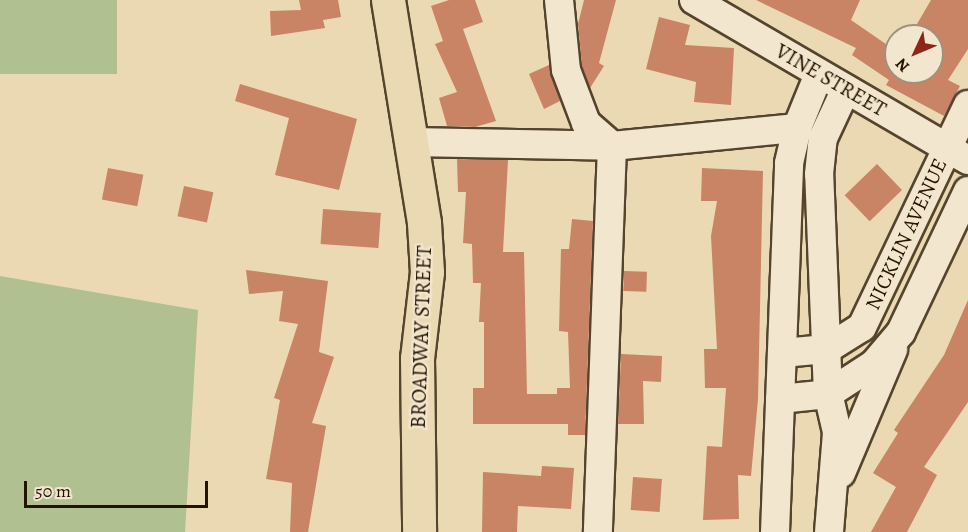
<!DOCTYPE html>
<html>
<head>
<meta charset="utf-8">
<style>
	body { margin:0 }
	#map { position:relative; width:968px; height:532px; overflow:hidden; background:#ebd9b3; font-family:Alegreya,serif }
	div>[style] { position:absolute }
	.green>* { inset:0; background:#b1c091; transform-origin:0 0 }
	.building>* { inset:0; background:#c98365; transform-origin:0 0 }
	.roads { filter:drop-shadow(2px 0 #55442d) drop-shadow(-2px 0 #55442d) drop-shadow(0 2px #55442d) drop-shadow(0 -2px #55442d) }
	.minor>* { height:28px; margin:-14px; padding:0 14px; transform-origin:14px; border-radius:14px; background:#f2e6ce }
	.major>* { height:33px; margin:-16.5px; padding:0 16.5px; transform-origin:16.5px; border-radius:16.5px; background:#ebd9b3 }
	span { translate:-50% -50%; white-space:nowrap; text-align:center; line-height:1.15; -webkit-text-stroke:4.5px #f2e6ce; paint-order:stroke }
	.street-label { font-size:21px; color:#231300 }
	.north { position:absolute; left:884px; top:24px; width:60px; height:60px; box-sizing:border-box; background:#f2e6ce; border:2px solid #9f927c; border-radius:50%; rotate:226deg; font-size:16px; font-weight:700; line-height:24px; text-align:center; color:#231300 }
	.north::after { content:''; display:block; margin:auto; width:21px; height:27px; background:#8f2418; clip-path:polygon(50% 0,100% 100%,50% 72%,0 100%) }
	.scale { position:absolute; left:24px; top:481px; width:184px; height:27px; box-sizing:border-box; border:3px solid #231300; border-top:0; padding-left:8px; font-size:18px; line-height:21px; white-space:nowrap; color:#231300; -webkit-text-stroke:4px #f2e6ce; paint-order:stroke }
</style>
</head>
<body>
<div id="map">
	<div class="green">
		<i style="left:0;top:0;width:117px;height:74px"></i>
		<i style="clip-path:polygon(0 276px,198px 310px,185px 532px,0 532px)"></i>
	</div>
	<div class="building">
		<i style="clip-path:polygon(299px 0,338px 0,341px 17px,323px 20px,325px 28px,271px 36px,270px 11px,301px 10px)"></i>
		<i style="clip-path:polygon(449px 0,475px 0,483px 22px,463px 29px,496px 121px,475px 127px,447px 126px,439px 98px,457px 92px,435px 44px,443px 41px,431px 6px)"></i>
		<i style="clip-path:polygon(584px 0,616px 0,599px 63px,604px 66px,590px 88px,582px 66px,578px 24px)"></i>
		<i style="clip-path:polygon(756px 0,860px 0,851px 20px,896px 51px,896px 72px,932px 72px,932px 36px,910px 36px,931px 0,968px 0,968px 49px,948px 80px,960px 86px,944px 116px,886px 85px,889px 80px,852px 55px,856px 48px)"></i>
		<i style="clip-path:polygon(659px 17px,690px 25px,685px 45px,734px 48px,731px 105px,694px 102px,696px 82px,646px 69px)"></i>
		<i style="clip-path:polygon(549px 65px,560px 101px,544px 109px,529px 74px)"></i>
		<i style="clip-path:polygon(240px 84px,357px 119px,339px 190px,275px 175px,289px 118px,235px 101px)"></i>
		<i style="clip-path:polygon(457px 159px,508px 160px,503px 252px,524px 252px,527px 394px,557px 394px,557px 388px,570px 388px,568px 332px,559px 331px,561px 249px,569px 249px,572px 219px,593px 221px,585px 435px,568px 435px,568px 424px,473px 424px,473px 388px,484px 388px,484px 322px,479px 322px,481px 283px,473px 283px,472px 244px,463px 243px,466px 192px,458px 192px)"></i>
		<i style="left:877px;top:164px;width:36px;height:45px;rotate:46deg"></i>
		<i style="left:108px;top:168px;width:36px;height:32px;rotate:11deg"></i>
		<i style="clip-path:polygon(702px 168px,763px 171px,758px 399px,751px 476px,738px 475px,739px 519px,703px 520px,707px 446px,722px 447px,726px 388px,705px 388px,704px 349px,717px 349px,711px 236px,717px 201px,701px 201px)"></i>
		<i style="left:184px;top:186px;width:30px;height:31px;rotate:12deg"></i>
		<i style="left:323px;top:209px;width:58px;height:35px;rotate:4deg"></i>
		<i style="clip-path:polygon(246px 270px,328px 281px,319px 352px,334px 357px,312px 423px,326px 426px,308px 532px,290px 532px,292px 483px,266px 479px,280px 400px,274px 398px,298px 324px,279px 321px,283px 291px,249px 294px)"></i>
		<i style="left:624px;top:271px;width:23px;height:20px;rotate:2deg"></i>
		<i style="clip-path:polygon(968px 300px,968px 402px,924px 467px,937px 475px,907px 532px,871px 532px,896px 487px,873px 473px,898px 433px,894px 430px,944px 355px)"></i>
		<i style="clip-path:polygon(621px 354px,662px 356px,661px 382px,643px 381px,644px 424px,618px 424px)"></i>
		<i style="clip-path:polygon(542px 466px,574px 468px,571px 509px,518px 506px,517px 532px,482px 532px,483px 472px,541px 476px)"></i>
		<i style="left:633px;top:477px;width:29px;height:33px;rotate:4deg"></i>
	</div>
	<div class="roads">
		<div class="minor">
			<i style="left:559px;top:0;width:70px;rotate:84.3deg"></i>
			<i style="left:566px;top:70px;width:57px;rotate:69.3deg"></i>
			<i style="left:586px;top:123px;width:35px;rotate:41deg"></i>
			<i style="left:612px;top:146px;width:386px;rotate:92.1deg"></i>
			<i style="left:694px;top:0;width:317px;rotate:30.3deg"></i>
			<i style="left:411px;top:142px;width:201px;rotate:1.1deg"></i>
			<i style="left:612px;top:146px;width:186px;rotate:-5.6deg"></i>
			<i style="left:782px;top:353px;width:45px;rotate:-5.1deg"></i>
			<i style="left:827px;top:349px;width:41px;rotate:-32.2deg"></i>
			<i style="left:862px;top:327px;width:246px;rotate:-64.5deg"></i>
			<i style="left:780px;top:399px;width:48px;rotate:-5.9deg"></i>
			<i style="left:828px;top:394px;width:55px;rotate:-33.1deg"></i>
			<i style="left:874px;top:364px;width:42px;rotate:-49.8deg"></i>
			<i style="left:901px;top:332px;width:156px;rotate:-64.6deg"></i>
			<i style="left:841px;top:473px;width:134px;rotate:-67.1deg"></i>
			<i style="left:775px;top:532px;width:369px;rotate:-87.8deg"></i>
			<i style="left:789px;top:163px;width:36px;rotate:-77deg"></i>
			<i style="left:797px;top:128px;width:58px;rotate:-67.8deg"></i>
			<i style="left:829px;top:532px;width:100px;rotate:-85.4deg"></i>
			<i style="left:837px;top:432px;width:39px;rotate:-103deg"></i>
			<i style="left:828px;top:394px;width:220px;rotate:-92.3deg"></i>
			<i style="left:819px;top:174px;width:36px;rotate:-84deg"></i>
			<i style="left:823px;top:138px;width:54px;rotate:-64.9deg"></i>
		</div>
		<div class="major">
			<i style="left:388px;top:0;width:226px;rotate:80.8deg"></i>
			<i style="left:424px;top:223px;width:49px;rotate:86.5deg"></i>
			<i style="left:427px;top:272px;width:87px;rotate:96.6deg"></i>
			<i style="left:417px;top:358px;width:174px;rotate:89.3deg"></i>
		</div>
	</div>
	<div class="street-label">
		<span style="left:831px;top:80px;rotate:30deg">VINE STREET</span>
		<span style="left:906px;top:234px;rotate:-65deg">NICKLIN AVENUE</span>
		<span style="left:421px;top:337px;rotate:-88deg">BROADWAY STREET</span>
	</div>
	<div class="north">N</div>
	<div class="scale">50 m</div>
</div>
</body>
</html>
